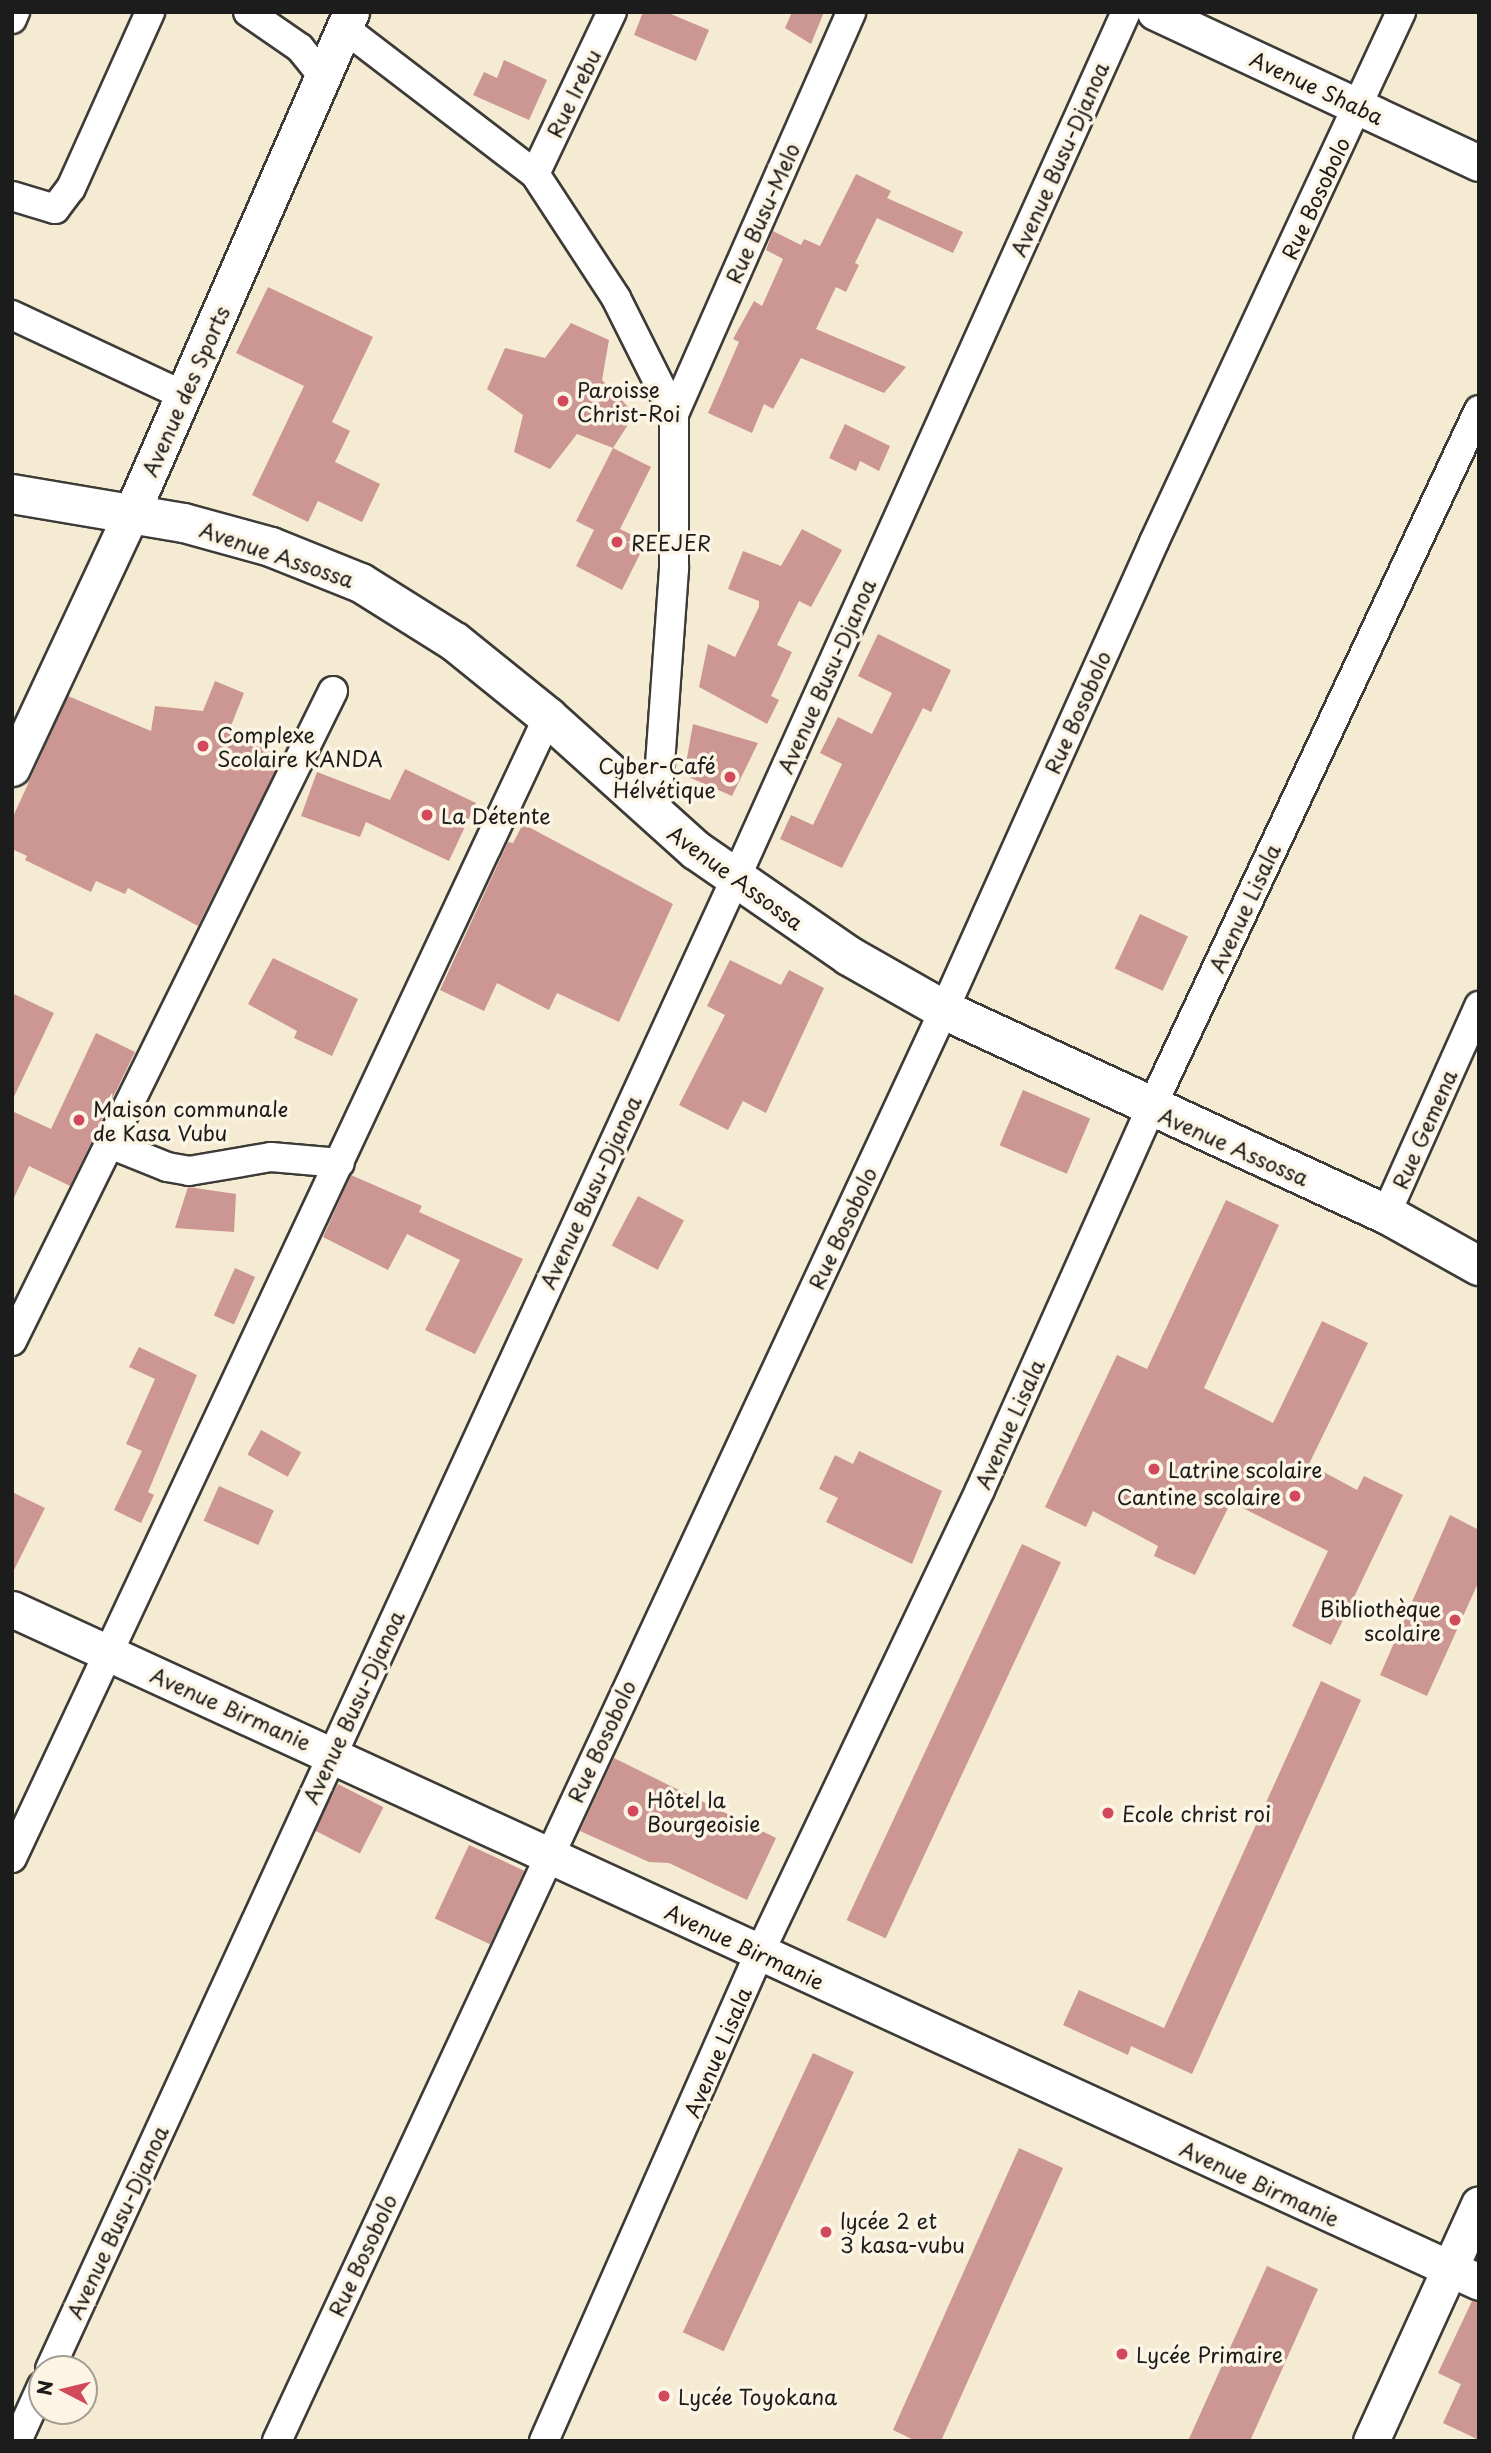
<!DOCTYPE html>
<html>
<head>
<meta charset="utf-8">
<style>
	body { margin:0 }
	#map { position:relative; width:1491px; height:2453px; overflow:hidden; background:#f5ebd2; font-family:"Playpen Sans",sans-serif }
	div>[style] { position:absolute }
	.building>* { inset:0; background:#cc9792; transform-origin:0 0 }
	.roads { filter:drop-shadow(2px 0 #3d3b37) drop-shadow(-2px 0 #3d3b37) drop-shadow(0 2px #3d3b37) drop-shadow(0 -2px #3d3b37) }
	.minor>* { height:28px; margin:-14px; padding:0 14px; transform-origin:14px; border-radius:14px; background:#fff }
	.tertiary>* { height:35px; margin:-17.5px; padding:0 17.5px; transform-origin:17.5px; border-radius:17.5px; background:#fff }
	.secondary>* { height:38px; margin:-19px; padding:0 19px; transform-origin:19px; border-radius:19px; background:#fff }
	.dots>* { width:19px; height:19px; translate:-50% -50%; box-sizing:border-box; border:4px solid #fcf5e5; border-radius:50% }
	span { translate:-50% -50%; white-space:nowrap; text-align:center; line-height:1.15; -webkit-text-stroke:7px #fcf5e5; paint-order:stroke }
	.street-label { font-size:21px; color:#1c1c1c }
	.poi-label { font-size:21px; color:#1c1c1c }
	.left { translate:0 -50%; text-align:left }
	.right { translate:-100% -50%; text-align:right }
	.frame { position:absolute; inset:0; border:14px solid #1c1c1c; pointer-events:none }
	.north { position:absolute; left:28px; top:2355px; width:70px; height:70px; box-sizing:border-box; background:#fcf5e5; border:2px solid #a29e95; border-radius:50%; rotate:277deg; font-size:19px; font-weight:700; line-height:28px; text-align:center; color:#1c1c1c }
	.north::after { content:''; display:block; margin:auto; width:24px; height:32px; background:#d1495b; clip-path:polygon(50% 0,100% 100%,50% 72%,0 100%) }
</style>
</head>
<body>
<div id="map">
	<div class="building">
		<i style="clip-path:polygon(643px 12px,666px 12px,709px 30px,696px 61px,634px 35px)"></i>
		<i style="clip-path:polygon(792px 12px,824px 12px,811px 44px,785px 28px)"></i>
		<i style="clip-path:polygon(504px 60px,547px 80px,529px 120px,473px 95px,484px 72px,497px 78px)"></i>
		<i style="clip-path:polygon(856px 174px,891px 191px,887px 198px,963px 232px,953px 253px,877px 218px,855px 263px,859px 265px,846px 292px,836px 287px,816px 329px,906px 367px,884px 393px,801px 358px,773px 409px,764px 404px,752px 433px,708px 413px,739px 342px,733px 339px,754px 301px,762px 306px,783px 259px,766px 250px,773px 231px,801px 245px,804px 239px,820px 246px)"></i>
		<i style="clip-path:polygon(268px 287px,373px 337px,332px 422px,350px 431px,335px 462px,380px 484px,362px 522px,318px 501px,308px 522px,252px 495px,304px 386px,236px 353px)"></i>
		<i style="clip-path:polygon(571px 323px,609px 340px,602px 380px,635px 414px,613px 448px,577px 434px,550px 469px,514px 452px,523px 415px,487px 389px,505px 348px,545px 358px)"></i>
		<i style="clip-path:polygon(845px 424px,890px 446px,879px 471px,860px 461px,856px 471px,829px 458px)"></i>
		<i style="clip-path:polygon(613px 448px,651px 467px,620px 529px,646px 542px,622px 590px,576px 566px,594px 530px,576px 521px)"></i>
		<i style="clip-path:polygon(802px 529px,842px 550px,811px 607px,799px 601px,777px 645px,792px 652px,771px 696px,779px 700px,767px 724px,699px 687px,708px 644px,735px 657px,759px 607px,759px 601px,728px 589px,743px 551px,781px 566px)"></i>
		<i style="clip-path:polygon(878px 634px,951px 670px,931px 712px,923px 708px,842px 868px,780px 839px,791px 815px,813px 825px,842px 764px,820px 753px,838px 717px,872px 734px,892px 693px,858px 676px)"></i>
		<i style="clip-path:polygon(215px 681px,244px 693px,229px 731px,282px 758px,198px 926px,128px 888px,125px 894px,96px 881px,91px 892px,25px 860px,27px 856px,12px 849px,12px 819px,68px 696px,151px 731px,155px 706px,203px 711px)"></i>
		<i style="clip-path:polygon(693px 724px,758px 743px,732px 796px,684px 775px)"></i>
		<i style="clip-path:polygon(405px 769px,476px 803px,449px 861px,366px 822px,360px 837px,301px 816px,317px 772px,390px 800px)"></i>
		<i style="clip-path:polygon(523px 824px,673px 904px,619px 1022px,557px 993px,549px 1010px,497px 983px,484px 1011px,440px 990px,508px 842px,513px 843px)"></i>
		<i style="left:1140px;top:914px;width:53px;height:60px;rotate:25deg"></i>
		<i style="clip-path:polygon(273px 958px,358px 999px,332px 1056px,294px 1038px,297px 1031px,248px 1004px)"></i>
		<i style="clip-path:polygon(730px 960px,781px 985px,789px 970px,824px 988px,766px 1113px,743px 1101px,728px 1130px,679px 1105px,725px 1015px,707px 1006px)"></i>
		<i style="clip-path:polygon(12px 993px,54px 1013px,12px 1101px)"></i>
		<i style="clip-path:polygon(96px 1033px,135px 1052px,70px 1186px,29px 1166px,12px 1202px,12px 1111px,51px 1129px)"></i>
		<i style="left:1023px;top:1090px;width:73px;height:60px;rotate:23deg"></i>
		<i style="clip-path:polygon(351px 1175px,422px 1206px,419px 1212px,523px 1259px,475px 1354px,425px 1330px,460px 1260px,407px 1234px,388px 1270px,323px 1237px)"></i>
		<i style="clip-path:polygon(188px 1187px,236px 1194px,234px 1232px,175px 1228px)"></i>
		<i style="left:638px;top:1196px;width:52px;height:56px;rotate:28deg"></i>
		<i style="clip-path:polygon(1226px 1200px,1279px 1225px,1204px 1388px,1273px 1423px,1322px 1321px,1368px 1343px,1309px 1464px,1357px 1490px,1364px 1476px,1403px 1495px,1331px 1645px,1292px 1626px,1328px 1551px,1231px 1502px,1195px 1575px,1154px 1556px,1158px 1546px,1093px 1511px,1086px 1527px,1045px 1507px,1117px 1355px,1147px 1369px)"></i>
		<i style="left:235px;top:1268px;width:22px;height:52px;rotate:24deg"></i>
		<i style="clip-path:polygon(139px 1347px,197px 1375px,148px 1492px,154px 1495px,141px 1523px,114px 1510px,142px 1451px,126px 1444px,155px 1379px,129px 1367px)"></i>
		<i style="left:261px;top:1430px;width:46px;height:28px;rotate:29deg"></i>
		<i style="clip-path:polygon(859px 1451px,942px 1491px,912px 1564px,826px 1522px,838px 1498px,819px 1489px,835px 1455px,853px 1464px)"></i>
		<i style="left:219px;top:1486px;width:60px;height:38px;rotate:24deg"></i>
		<i style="clip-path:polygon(12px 1492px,45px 1508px,12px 1574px)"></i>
		<i style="clip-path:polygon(1450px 1515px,1479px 1530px,1479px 1581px,1427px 1696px,1380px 1675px)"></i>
		<i style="left:1022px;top:1544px;width:43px;height:415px;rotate:25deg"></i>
		<i style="clip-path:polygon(1321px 1681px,1361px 1700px,1192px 2074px,1131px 2046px,1128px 2055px,1063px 2025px,1079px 1990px,1164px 2028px)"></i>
		<i style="clip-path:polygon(614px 1758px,776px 1838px,747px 1900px,669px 1863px,649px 1862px,580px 1831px)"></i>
		<i style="left:338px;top:1784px;width:51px;height:52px;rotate:27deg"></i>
		<i style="left:469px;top:1845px;width:61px;height:81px;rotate:25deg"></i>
		<i style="left:813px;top:2053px;width:45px;height:308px;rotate:25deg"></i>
		<i style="clip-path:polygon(1019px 2148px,1063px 2168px,941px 2441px,916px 2441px,893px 2430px)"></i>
		<i style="clip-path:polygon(1267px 2266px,1318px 2289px,1250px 2441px,1188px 2441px)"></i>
		<i style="clip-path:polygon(1472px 2301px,1479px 2302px,1479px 2440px,1443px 2423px,1461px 2384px,1438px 2373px)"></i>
	</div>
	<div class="roads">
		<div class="minor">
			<i style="left:248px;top:12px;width:63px;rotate:34.7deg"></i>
			<i style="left:300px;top:48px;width:38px;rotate:51deg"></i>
			<i style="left:12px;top:19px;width:8px;rotate:-67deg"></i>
			<i style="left:344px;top:28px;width:240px;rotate:37.4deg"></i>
			<i style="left:535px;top:174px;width:148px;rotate:56.8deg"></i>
			<i style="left:616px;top:298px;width:130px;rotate:63.4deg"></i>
			<i style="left:674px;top:414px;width:155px;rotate:90deg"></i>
			<i style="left:674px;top:569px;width:250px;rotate:94.1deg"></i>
			<i style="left:535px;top:174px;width:179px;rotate:-64.6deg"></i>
			<i style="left:12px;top:196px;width:45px;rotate:16.8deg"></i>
			<i style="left:55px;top:209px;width:26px;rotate:-53deg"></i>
			<i style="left:71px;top:188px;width:193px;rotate:-65.8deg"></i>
			<i style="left:12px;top:315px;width:189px;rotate:25.1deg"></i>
			<i style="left:674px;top:414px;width:439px;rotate:-66.2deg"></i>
			<i style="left:110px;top:1144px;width:61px;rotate:22deg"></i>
			<i style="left:167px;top:1167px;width:22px;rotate:10deg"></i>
			<i style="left:189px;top:1171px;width:83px;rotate:-9.7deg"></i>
			<i style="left:271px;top:1157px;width:69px;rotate:5deg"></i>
			<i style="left:1386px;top:1214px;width:228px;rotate:-65.9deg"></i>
			<i style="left:12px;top:1341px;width:725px;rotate:-63.72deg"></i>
			<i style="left:12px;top:1858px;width:1261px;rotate:-64.84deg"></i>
			<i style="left:50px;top:2369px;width:1639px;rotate:-65.3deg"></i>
			<i style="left:735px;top:880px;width:952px;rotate:-65.75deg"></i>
			<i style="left:17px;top:2441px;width:60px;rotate:-65.6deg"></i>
			<i style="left:277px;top:2441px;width:1579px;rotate:-65.01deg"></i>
			<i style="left:944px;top:1010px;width:513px;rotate:-65.83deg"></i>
			<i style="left:1154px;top:542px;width:585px;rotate:-65.01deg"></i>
			<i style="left:544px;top:2441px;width:532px;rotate:-66.18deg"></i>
			<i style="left:759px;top:1954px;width:514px;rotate:-64.53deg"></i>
			<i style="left:980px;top:1490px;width:419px;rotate:-65.9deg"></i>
			<i style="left:1151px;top:1108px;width:771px;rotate:-64.83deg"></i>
		</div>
		<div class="tertiary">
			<i style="left:1155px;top:12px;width:357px;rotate:25deg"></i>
			<i style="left:12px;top:768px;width:280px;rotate:-64.9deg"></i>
			<i style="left:131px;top:514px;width:548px;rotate:-66.33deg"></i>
			<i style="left:12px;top:1609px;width:1614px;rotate:24.64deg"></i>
			<i style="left:1371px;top:2441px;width:260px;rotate:-65.5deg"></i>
		</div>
		<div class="secondary">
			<i style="left:12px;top:494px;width:174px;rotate:9.6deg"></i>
			<i style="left:184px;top:523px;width:90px;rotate:15.4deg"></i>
			<i style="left:271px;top:547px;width:97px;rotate:21.8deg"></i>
			<i style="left:361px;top:583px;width:111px;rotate:32.1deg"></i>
			<i style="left:455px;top:642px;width:119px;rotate:38.9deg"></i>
			<i style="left:548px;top:717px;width:200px;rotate:42deg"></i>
			<i style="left:697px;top:851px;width:185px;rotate:34.6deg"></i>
			<i style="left:849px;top:956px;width:109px;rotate:29.6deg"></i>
			<i style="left:944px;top:1010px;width:487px;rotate:24.8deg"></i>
			<i style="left:1386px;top:1214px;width:107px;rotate:29.2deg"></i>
		</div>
	</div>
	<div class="dots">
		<i style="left:563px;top:401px;background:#d1495b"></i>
		<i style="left:617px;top:542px;background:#d1495b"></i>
		<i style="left:203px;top:746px;background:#d1495b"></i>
		<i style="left:730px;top:777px;background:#d1495b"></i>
		<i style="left:427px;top:815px;background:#d1495b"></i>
		<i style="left:79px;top:1120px;background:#d1495b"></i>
		<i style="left:1154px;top:1469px;background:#d1495b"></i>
		<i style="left:1295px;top:1496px;background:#d1495b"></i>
		<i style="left:1455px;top:1620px;background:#d1495b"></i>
		<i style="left:633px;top:1811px;background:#d1495b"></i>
		<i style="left:1108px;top:1813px;background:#d1495b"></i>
		<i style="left:826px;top:2232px;background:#d1495b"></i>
		<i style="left:1122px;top:2354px;background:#d1495b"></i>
		<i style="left:664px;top:2396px;background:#d1495b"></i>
	</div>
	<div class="street-label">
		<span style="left:1317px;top:87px;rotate:25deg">Avenue Shaba</span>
		<span style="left:573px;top:93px;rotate:-64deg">Rue Irebu</span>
		<span style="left:1059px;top:159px;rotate:-66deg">Avenue Busu-Djanoa</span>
		<span style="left:1315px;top:198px;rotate:-65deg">Rue Bosobolo</span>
		<span style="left:762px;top:213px;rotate:-66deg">Rue Busu-Melo</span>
		<span style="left:185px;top:391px;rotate:-66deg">Avenue des Sports</span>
		<span style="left:277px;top:554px;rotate:19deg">Avenue Assossa</span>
		<span style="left:826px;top:676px;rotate:-66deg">Avenue Busu-Djanoa</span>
		<span style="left:1077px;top:712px;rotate:-66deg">Rue Bosobolo</span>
		<span style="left:736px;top:877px;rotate:36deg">Avenue Assossa</span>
		<span style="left:1244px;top:908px;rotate:-65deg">Avenue Lisala</span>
		<span style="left:1424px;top:1129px;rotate:-66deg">Rue Gemena</span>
		<span style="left:1234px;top:1146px;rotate:24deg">Avenue Assossa</span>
		<span style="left:590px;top:1192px;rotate:-65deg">Avenue Busu-Djanoa</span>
		<span style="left:842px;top:1228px;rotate:-65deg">Rue Bosobolo</span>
		<span style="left:1009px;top:1424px;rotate:-66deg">Avenue Lisala</span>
		<span style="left:353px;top:1707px;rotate:-65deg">Avenue Busu-Djanoa</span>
		<span style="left:231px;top:1708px;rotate:24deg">Avenue Birmanie</span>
		<span style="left:601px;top:1741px;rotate:-65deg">Rue Bosobolo</span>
		<span style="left:745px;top:1946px;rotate:25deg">Avenue Birmanie</span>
		<span style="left:717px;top:2052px;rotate:-67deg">Avenue Lisala</span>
		<span style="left:1260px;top:2183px;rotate:25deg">Avenue Birmanie</span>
		<span style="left:117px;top:2222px;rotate:-65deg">Avenue Busu-Djanoa</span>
		<span style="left:362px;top:2255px;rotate:-65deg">Rue Bosobolo</span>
	</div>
	<div class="poi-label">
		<span class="left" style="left:577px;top:401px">Paroisse<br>Christ-Roi</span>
		<span class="left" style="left:631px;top:542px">REEJER</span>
		<span class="left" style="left:217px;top:746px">Complexe<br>Scolaire KANDA</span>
		<span class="right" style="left:716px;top:777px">Cyber-Café<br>Hélvétique</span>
		<span class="left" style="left:441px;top:815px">La Détente</span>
		<span class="left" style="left:93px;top:1120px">Maison communale<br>de Kasa Vubu</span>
		<span class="left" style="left:1168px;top:1469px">Latrine scolaire</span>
		<span class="right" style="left:1281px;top:1496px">Cantine scolaire</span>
		<span class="right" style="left:1441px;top:1620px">Bibliothèque<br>scolaire</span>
		<span class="left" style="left:647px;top:1811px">Hôtel la<br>Bourgeoisie</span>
		<span class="left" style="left:1122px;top:1813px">Ecole christ roi</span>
		<span class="left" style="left:840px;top:2232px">lycée 2 et<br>3 kasa-vubu</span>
		<span class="left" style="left:1136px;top:2354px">Lycée Primaire</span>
		<span class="left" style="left:678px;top:2396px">Lycée Toyokana</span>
	</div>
	<div class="frame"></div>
	<div class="north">N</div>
</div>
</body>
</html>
